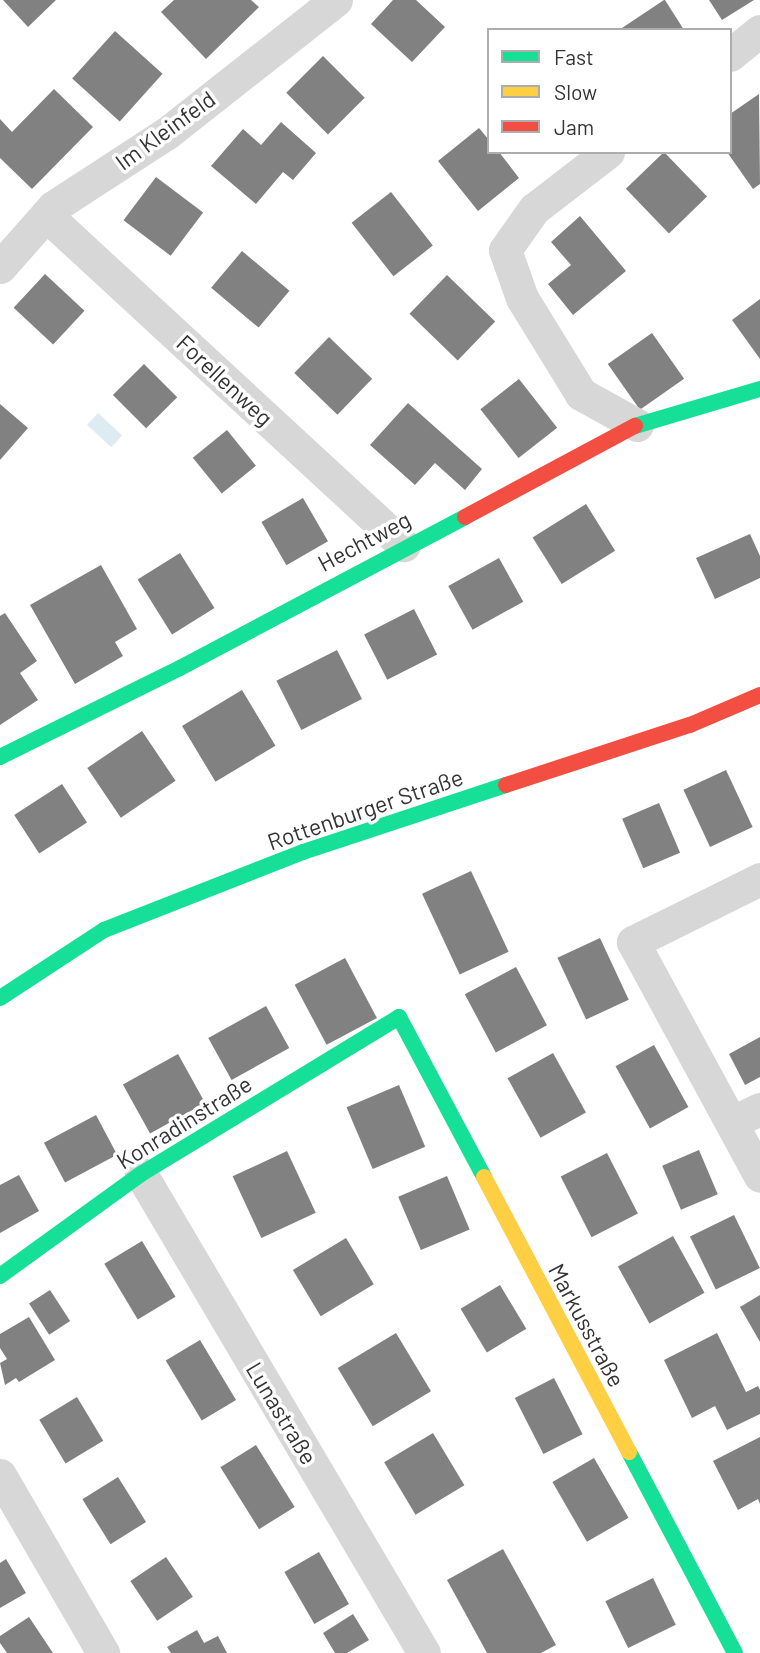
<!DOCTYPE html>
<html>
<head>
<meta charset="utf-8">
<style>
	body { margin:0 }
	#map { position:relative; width:760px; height:1653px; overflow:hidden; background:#fff; font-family:Barlow,sans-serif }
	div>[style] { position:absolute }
	.water>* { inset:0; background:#ddebf3; transform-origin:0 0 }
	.building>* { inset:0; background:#818181; transform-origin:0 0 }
	.street>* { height:33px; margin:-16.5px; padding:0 16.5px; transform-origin:16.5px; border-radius:16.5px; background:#d7d7d7 }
	.fast>* { height:16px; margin:-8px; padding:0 8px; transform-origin:8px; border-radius:8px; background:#16e098 }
	.slow>* { height:16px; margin:-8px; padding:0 8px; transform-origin:8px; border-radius:8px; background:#ffcf43 }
	.jam>* { height:16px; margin:-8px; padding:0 8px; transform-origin:8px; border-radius:8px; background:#f24e42 }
	span { translate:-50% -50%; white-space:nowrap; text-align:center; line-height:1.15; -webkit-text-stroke:7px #fff; paint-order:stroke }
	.street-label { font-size:23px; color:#333 }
	.legend { position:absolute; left:487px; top:28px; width:245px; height:126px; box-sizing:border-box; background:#fff; border:2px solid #adadad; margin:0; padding:9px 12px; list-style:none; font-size:21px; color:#333 }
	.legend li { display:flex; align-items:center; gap:14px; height:35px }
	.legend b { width:35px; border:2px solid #adadad }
</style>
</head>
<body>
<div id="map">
	<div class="water">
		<i style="left:98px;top:413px;width:33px;height:16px;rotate:43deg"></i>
	</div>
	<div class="building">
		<i style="clip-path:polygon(3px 0,56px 0,28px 27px)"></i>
		<i style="clip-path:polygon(174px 0,251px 0,259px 7px,206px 59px,161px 12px)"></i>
		<i style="clip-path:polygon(393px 0,416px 0,445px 27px,412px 62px,371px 24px)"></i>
		<i style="clip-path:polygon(665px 0,684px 30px,619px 30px,664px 0)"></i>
		<i style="clip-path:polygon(709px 0,754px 0,722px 20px)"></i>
		<i style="left:115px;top:31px;width:64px;height:64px;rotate:42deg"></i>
		<i style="left:323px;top:56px;width:59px;height:52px;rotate:45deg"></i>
		<i style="clip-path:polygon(54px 89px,93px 127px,32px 189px,0 158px,0 119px,12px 132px)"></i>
		<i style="clip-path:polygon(759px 94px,760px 184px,753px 189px,727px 152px,730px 114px)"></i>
		<i style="clip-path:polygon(281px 122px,316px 153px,293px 180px,283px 172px,256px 204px,211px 166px,243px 129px,261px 145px)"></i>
		<i style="clip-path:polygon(479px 128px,489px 140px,489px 152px,499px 152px,519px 178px,478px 211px,438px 161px)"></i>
		<i style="left:664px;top:152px;width:62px;height:53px;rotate:46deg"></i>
		<i style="left:156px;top:177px;width:59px;height:54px;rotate:37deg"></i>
		<i style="left:391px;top:192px;width:68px;height:50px;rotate:52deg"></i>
		<i style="clip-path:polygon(580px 216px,626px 271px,573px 315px,548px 284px,571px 265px,551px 242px)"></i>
		<i style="left:242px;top:251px;width:62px;height:48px;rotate:40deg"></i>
		<i style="left:45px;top:274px;width:54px;height:46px;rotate:43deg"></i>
		<i style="left:447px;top:275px;width:67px;height:54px;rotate:44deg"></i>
		<i style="clip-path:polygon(760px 299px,760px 359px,732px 320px)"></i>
		<i style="left:652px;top:333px;width:56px;height:54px;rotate:55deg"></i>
		<i style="left:329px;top:337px;width:60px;height:50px;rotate:44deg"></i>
		<i style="left:144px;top:364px;width:47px;height:44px;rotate:45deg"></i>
		<i style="left:519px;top:379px;width:62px;height:49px;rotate:52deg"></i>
		<i style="clip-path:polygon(408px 403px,482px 469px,465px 490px,435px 463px,415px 485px,370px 445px)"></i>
		<i style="clip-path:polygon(0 404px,28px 428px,0 460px)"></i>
		<i style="left:227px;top:430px;width:46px;height:44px;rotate:51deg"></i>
		<i style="left:303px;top:498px;width:50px;height:48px;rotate:60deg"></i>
		<i style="left:586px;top:504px;width:55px;height:63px;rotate:58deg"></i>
		<i style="clip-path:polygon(750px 534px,760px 556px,760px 578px,715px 599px,696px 558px)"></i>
		<i style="left:180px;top:553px;width:65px;height:50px;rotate:58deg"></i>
		<i style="left:499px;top:558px;width:50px;height:58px;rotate:61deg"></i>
		<i style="clip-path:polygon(101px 565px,137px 629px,115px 642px,123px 656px,75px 684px,30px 605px)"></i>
		<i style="left:414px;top:609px;width:51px;height:56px;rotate:63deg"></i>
		<i style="clip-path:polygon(5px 613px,37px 661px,20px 673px,38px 700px,0 725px,0 616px)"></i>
		<i style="left:337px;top:650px;width:55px;height:68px;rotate:63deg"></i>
		<i style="left:242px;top:690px;width:65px;height:70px;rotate:59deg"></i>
		<i style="left:142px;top:731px;width:60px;height:66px;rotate:56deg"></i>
		<i style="left:726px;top:770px;width:63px;height:47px;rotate:65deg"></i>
		<i style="left:62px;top:784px;width:46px;height:57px;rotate:57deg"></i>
		<i style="left:659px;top:803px;width:54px;height:40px;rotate:67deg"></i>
		<i style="left:471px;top:871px;width:89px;height:54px;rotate:65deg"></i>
		<i style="left:600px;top:938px;width:68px;height:47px;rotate:65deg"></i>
		<i style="left:345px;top:958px;width:68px;height:57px;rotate:62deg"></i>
		<i style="left:516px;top:967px;width:66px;height:58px;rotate:62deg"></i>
		<i style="left:266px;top:1006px;width:48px;height:66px;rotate:61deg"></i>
		<i style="clip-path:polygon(760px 1037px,760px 1077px,745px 1085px,729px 1054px)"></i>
		<i style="left:654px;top:1045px;width:71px;height:44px;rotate:61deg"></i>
		<i style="left:553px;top:1053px;width:68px;height:52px;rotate:61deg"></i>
		<i style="left:178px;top:1054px;width:56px;height:63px;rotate:61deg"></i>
		<i style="left:399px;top:1085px;width:67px;height:57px;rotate:67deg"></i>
		<i style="left:96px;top:1115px;width:45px;height:59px;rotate:62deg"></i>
		<i style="left:699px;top:1150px;width:48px;height:40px;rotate:67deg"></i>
		<i style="left:287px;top:1151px;width:68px;height:60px;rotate:65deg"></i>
		<i style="left:607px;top:1153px;width:68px;height:52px;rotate:63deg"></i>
		<i style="clip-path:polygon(19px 1175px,39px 1211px,0 1233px,0 1185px)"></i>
		<i style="left:447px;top:1176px;width:58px;height:53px;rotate:67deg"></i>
		<i style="left:734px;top:1215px;width:59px;height:49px;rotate:64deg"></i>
		<i style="left:673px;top:1236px;width:65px;height:63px;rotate:61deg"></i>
		<i style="left:346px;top:1238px;width:54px;height:62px;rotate:59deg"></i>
		<i style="left:142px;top:1241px;width:65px;height:44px;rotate:59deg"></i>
		<i style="left:500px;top:1285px;width:51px;height:46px;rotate:59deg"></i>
		<i style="left:50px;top:1290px;width:37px;height:25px;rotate:57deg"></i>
		<i style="clip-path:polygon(760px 1295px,760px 1342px,740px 1307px)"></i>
		<i style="clip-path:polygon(29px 1317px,55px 1360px,19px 1382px,16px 1378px,5px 1385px,0 1363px,7px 1359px,0 1348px,0 1334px)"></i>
		<i style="left:396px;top:1333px;width:68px;height:68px;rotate:59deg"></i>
		<i style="clip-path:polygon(717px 1333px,746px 1392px,758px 1386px,760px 1390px,760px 1414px,727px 1430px,715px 1406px,692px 1418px,664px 1360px)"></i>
		<i style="left:200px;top:1340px;width:70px;height:40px;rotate:59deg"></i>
		<i style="left:554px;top:1378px;width:63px;height:44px;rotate:63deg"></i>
		<i style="left:77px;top:1397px;width:51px;height:44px;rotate:59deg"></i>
		<i style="left:433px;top:1433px;width:61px;height:57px;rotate:59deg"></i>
		<i style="clip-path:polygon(760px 1437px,760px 1504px,758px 1499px,738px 1510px,713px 1461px)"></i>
		<i style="left:256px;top:1445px;width:73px;height:42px;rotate:58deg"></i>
		<i style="left:594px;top:1458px;width:69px;height:48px;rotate:60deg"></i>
		<i style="left:118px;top:1477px;width:53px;height:42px;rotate:58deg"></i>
		<i style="clip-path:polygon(503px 1549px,556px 1645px,541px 1653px,487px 1653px,447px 1580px)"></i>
		<i style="left:319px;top:1552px;width:60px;height:40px;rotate:60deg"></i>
		<i style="left:166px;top:1557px;width:48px;height:43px;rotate:56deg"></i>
		<i style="clip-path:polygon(6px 1559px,26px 1593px,0 1608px,0 1563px)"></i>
		<i style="left:653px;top:1578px;width:52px;height:53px;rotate:64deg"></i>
		<i style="clip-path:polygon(353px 1614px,369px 1640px,347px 1653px,335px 1653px,323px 1633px)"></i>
		<i style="clip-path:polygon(29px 1617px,53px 1653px,7px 1653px,0 1643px,0 1636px)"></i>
		<i style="clip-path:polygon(197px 1630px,204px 1643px,218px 1636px,227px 1653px,171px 1653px,167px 1647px)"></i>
	</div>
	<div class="street">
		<i style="left:730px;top:55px;width:38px;rotate:-39deg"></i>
		<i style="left:608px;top:152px;width:93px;rotate:142.4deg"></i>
		<i style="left:534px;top:209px;width:50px;rotate:125.3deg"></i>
		<i style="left:505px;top:250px;width:51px;rotate:70.5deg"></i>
		<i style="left:522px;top:298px;width:113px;rotate:58.4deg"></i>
		<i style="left:581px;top:394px;width:64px;rotate:29deg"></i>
		<i style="left:46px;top:215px;width:487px;rotate:42.7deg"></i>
		<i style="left:0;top:267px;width:80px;rotate:-48.5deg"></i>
		<i style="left:53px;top:207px;width:136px;rotate:-33deg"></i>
		<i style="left:167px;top:133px;width:215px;rotate:-38.2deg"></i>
		<i style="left:760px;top:879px;width:142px;rotate:153.6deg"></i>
		<i style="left:633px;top:942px;width:266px;rotate:61.5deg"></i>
		<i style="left:733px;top:1122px;width:30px;rotate:-26deg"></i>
		<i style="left:141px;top:1174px;width:556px;rotate:59.42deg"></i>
		<i style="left:0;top:1475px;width:206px;rotate:59.9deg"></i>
	</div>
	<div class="fast">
		<i style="left:635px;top:426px;width:130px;rotate:-16.5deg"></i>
		<i style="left:0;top:757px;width:201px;rotate:-26.3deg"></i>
		<i style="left:180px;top:668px;width:323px;rotate:-27.9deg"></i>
		<i style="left:0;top:998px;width:124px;rotate:-33.2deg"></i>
		<i style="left:104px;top:930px;width:214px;rotate:-21.4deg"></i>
		<i style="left:303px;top:852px;width:214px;rotate:-18.3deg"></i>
		<i style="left:0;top:1276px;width:174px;rotate:-35.9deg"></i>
		<i style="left:141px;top:1174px;width:302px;rotate:-31.3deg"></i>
		<i style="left:399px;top:1017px;width:181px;rotate:62deg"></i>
		<i style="left:629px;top:1452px;width:227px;rotate:62.2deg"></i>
	</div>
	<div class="slow">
		<i style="left:484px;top:1177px;width:311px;rotate:62.2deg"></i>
	</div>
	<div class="jam">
		<i style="left:465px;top:517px;width:193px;rotate:-28.2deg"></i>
		<i style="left:506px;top:785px;width:194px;rotate:-18.1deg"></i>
		<i style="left:690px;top:725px;width:76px;rotate:-23.2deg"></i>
	</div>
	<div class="street-label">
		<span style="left:165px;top:130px;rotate:-36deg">Im Kleinfeld</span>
		<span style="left:225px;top:380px;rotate:43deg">Forellenweg</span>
		<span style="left:364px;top:541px;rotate:-28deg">Hechtweg</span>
		<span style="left:365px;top:809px;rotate:-19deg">Rottenburger Straße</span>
		<span style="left:184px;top:1122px;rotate:-32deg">Konradinstraße</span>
		<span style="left:587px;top:1325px;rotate:62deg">Markusstraße</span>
		<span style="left:282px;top:1413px;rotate:59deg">Lunastraße</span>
	</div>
	<ul class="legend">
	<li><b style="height:9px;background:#16e098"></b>Fast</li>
	<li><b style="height:9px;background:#ffcf43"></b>Slow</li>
	<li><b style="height:9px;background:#f24e42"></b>Jam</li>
	</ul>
</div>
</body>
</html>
